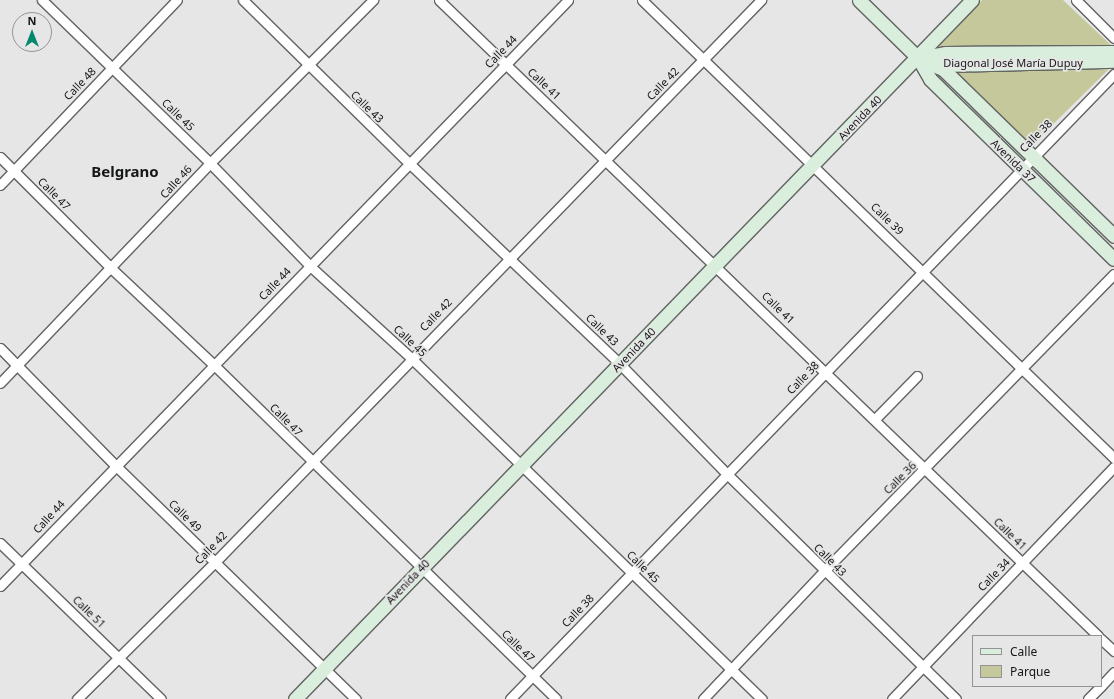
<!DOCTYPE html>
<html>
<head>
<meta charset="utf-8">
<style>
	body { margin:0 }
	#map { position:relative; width:1114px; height:699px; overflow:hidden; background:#e6e6e7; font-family:"Noto Sans",sans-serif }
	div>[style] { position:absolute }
	.green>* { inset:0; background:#c4c89a }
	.roads { filter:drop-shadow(1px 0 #636464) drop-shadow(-1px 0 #636464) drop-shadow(0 1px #636464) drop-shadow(0 -1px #636464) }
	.street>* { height:9px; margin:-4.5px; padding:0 4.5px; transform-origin:4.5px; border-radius:4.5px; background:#fff }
	.secondary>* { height:13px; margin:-6.5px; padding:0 6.5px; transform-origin:6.5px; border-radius:6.5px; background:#d9eedc }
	span { translate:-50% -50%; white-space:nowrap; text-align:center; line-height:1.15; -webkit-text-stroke:3.5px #e6e6e7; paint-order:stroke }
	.street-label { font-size:11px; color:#151616 }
	.district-label { font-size:15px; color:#151616; font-weight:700 }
	.legend { position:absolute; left:972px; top:635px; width:130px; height:52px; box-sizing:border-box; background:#e6e6e7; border:1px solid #929393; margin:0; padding:5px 7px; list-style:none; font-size:12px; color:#151616 }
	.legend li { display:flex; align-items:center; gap:8px; height:20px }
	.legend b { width:20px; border:1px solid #929393 }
	.north { position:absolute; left:12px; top:12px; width:40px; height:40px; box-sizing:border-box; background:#e6e6e7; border:1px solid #929393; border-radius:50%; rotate:0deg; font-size:11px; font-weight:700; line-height:16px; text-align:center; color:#151616 }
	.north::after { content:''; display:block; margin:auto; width:14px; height:18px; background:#00886d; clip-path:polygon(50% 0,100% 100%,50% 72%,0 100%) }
</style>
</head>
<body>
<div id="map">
	<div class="green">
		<i style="clip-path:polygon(982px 0,1063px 0,1113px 47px,938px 47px)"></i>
		<i style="clip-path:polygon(1110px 68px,1030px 147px,953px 70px)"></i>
	</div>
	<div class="roads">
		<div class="street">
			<i style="left:42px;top:0;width:234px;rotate:44.1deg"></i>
			<i style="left:210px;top:163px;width:144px;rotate:45.8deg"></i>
			<i style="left:310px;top:266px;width:137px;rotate:42.3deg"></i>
			<i style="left:411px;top:358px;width:489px;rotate:44.2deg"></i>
			<i style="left:243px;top:0;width:233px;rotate:44.5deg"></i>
			<i style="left:409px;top:163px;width:291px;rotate:43.6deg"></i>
			<i style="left:620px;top:364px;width:153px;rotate:45.8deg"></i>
			<i style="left:727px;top:474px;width:321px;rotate:44.5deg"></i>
			<i style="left:439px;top:0;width:916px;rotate:43.98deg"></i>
			<i style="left:642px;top:0;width:658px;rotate:44.14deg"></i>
			<i style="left:1076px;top:0;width:54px;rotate:45deg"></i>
			<i style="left:0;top:157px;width:157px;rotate:45deg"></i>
			<i style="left:111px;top:268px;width:140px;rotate:43.3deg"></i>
			<i style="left:213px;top:364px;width:479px;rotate:44.3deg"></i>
			<i style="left:0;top:185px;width:256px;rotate:-46.3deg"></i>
			<i style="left:0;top:348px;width:164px;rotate:45.5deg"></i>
			<i style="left:115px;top:465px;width:336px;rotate:44.2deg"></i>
			<i style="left:0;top:383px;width:304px;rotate:-46.3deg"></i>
			<i style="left:210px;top:163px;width:231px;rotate:-45deg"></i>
			<i style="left:875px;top:419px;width:60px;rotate:-45.7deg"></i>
			<i style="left:0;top:543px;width:224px;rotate:44.1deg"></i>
			<i style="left:0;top:586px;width:816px;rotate:-45.89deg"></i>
			<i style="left:1101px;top:639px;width:18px;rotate:43deg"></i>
			<i style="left:1101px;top:686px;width:19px;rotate:-47deg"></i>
			<i style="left:77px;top:699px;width:194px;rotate:-44.8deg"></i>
			<i style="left:215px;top:562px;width:784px;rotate:-45.83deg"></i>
			<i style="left:510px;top:699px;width:869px;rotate:-45.98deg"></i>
			<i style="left:703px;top:699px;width:176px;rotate:-46.6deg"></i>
			<i style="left:824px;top:571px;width:415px;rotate:-45.7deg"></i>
			<i style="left:892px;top:699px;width:321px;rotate:-46.3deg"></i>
			<i style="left:1088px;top:699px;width:18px;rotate:-45deg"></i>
		</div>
		<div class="secondary">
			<i style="left:859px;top:0;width:83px;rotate:44.5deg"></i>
			<i style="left:918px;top:58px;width:24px;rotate:60deg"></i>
			<i style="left:930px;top:79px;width:257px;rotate:44.4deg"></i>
			<i style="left:923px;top:57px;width:22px;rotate:-10deg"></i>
			<i style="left:945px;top:53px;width:169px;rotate:-0.3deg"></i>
			<i style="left:918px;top:58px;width:27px;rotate:24deg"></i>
			<i style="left:943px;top:69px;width:239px;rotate:44.3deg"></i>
			<i style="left:935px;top:62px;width:10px;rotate:17deg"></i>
			<i style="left:945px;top:65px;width:169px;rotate:-1.4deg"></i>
			<i style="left:295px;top:699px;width:973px;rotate:-45.92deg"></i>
		</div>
	</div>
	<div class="street-label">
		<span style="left:501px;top:52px;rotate:-46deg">Calle 44</span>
		<span style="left:1013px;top:63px">Diagonal José María Dupuy</span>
		<span style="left:80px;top:84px;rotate:-46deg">Calle 48</span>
		<span style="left:544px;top:84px;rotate:43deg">Calle 41</span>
		<span style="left:663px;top:84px;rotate:-46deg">Calle 42</span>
		<span style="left:367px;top:107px;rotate:44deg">Calle 43</span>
		<span style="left:178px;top:115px;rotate:44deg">Calle 45</span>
		<span style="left:860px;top:118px;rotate:-46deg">Avenida 40</span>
		<span style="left:1036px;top:136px;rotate:-45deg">Calle 38</span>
		<span style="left:1013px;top:161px;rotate:44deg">Avenida 37</span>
		<span style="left:176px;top:182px;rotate:-47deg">Calle 46</span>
		<span style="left:54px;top:194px;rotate:45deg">Calle 47</span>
		<span style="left:887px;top:219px;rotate:44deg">Calle 39</span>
		<span style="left:275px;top:284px;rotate:-46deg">Calle 44</span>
		<span style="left:778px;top:308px;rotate:44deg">Calle 41</span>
		<span style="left:436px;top:315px;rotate:-46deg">Calle 42</span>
		<span style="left:602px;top:330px;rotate:44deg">Calle 43</span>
		<span style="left:410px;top:341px;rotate:43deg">Calle 45</span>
		<span style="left:634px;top:350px;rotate:-46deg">Avenida 40</span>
		<span style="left:803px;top:378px;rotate:-46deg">Calle 38</span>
		<span style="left:286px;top:420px;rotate:45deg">Calle 47</span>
		<span style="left:900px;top:478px;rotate:-45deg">Calle 36</span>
		<span style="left:185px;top:516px;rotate:44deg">Calle 49</span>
		<span style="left:49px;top:517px;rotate:-47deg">Calle 44</span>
		<span style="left:1010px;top:534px;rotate:44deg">Calle 41</span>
		<span style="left:211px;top:548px;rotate:-46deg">Calle 42</span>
		<span style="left:830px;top:560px;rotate:45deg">Calle 43</span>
		<span style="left:643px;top:567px;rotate:44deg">Calle 45</span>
		<span style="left:994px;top:575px;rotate:-46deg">Calle 34</span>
		<span style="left:408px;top:582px;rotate:-46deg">Avenida 40</span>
		<span style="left:578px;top:611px;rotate:-46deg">Calle 38</span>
		<span style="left:89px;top:612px;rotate:44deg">Calle 51</span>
		<span style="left:518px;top:646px;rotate:44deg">Calle 47</span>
	</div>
	<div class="district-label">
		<span style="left:125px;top:172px">Belgrano</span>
	</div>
	<ul class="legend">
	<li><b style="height:5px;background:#d9eedc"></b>Calle</li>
	<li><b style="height:11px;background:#c4c89a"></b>Parque</li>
	</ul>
	<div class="north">N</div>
</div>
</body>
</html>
